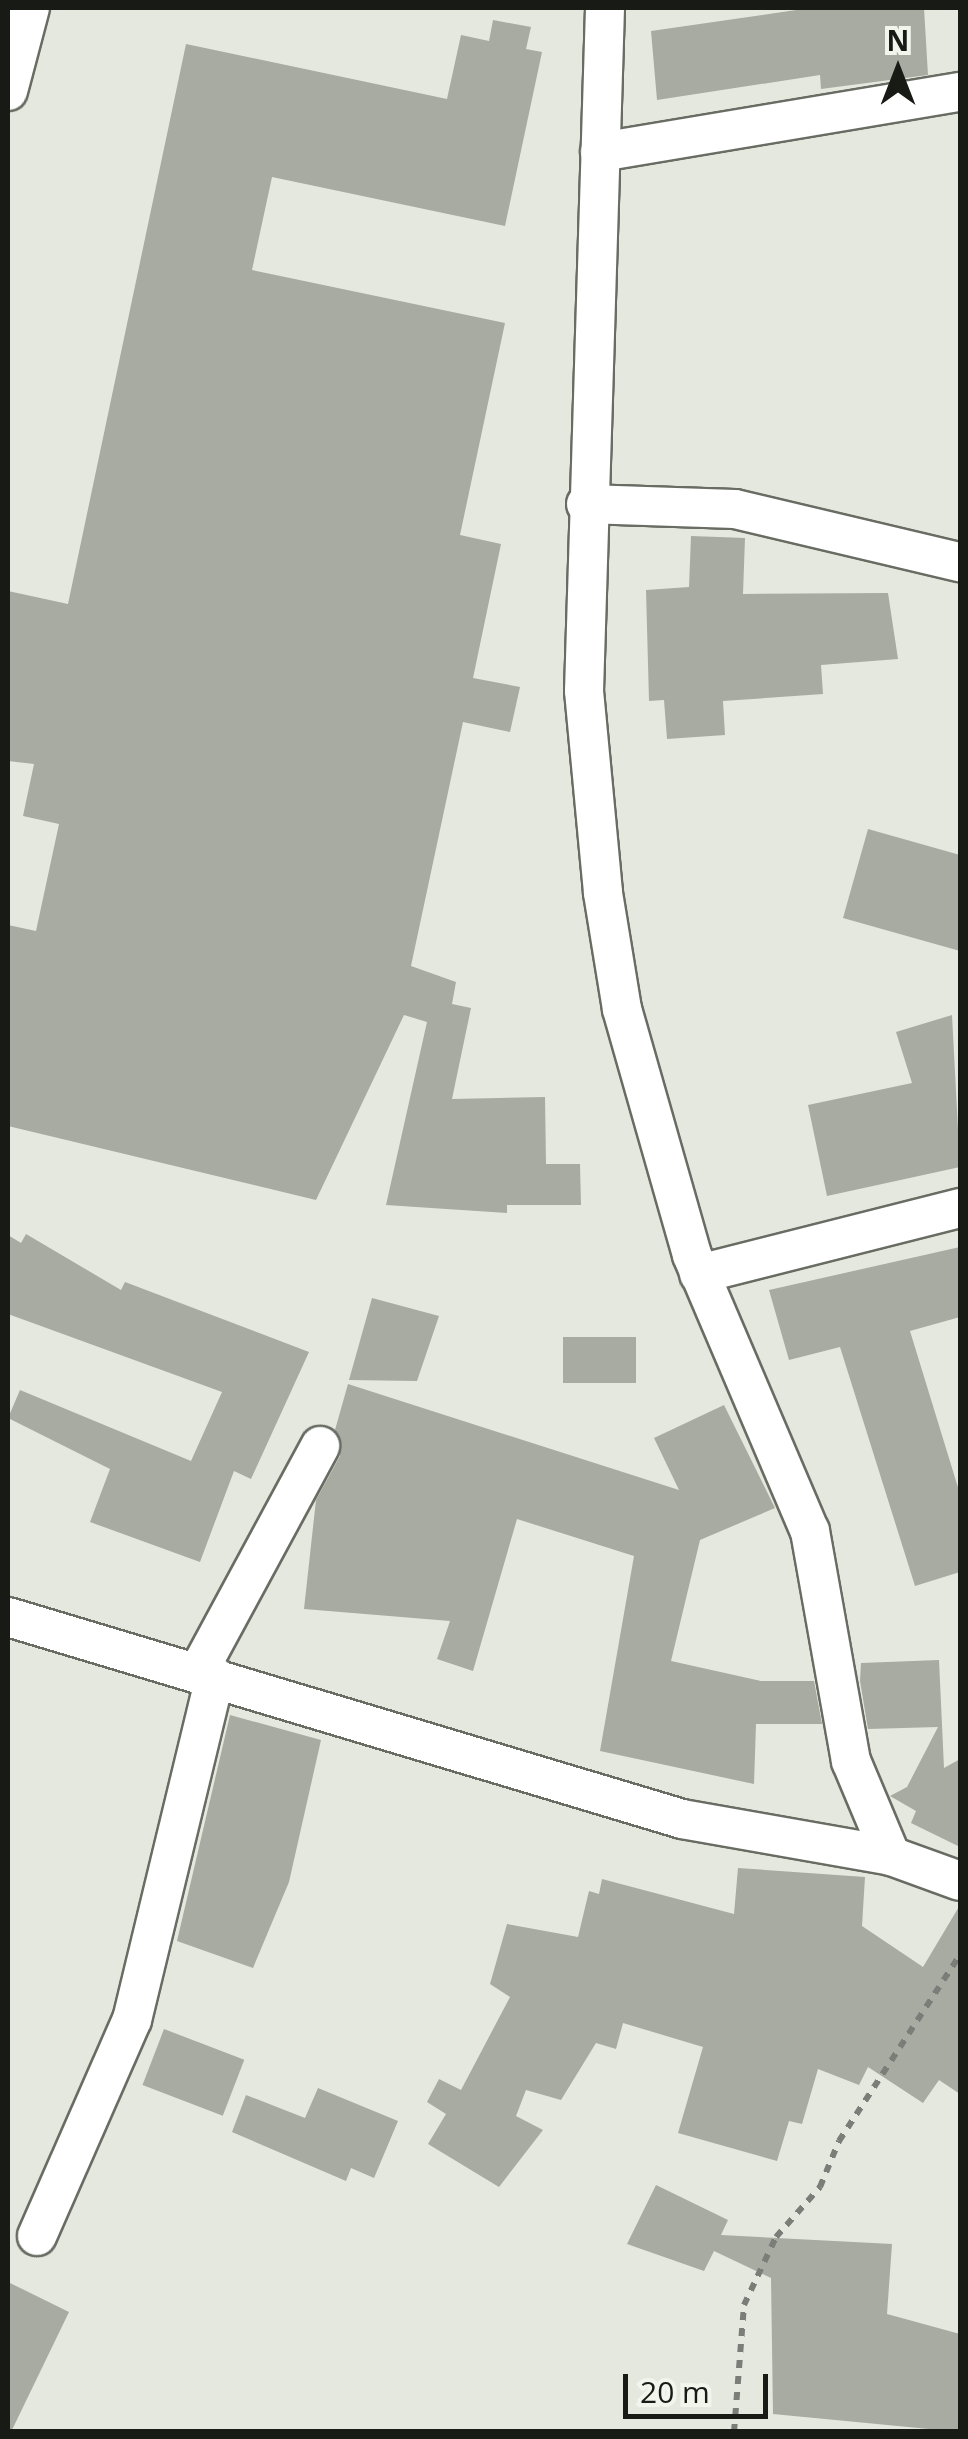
<!DOCTYPE html>
<html>
<head>
<meta charset="utf-8">
<style>
	body { margin:0 }
	#map { position:relative; width:968px; height:2439px; overflow:hidden; background:#e4e8df; font-family:"Open Sans",sans-serif }
	div>[style] { position:absolute }
	.building>* { inset:0; background:#a7aba2; transform-origin:0 0 }
	.path>* { height:6px; margin-top:-3px; transform-origin:0; background:repeating-linear-gradient(90deg,#7b7e78 0 8px,transparent 0 16px) }
	.roads { filter:drop-shadow(2px 0 #686c63) drop-shadow(-2px 0 #686c63) drop-shadow(0 2px #686c63) drop-shadow(0 -2px #686c63) }
	.street>* { height:38px; margin:-19px; padding:0 19px; transform-origin:19px; border-radius:19px; background:#fff }
	span { translate:-50% -50%; white-space:nowrap; text-align:center; line-height:1.15; -webkit-text-stroke:8px #f1f5ec; paint-order:stroke }
	.frame { position:absolute; inset:0; border:10px solid #181a16; pointer-events:none }
	.north { position:absolute; left:848px; top:20px; width:100px; height:100px; -webkit-text-stroke:8px #f1f5ec; paint-order:stroke; rotate:0deg; font-size:28px; font-weight:700; line-height:40px; text-align:center; color:#181a16 }
	.north::after { content:''; display:block; margin:auto; width:35px; height:45px; background:#181a16; clip-path:polygon(50% 0,100% 100%,50% 72%,0 100%) }
	.scale { position:absolute; left:623px; top:2374px; width:145px; height:45px; box-sizing:border-box; border:5px solid #181a16; border-top:0; padding-left:12px; font-size:30px; line-height:35px; white-space:nowrap; color:#181a16; -webkit-text-stroke:8px #f1f5ec; paint-order:stroke }
</style>
</head>
<body>
<div id="map">
	<div class="building">
		<i style="clip-path:polygon(810px 8px,924px 8px,928px 75px,821px 89px,820px 75px,657px 100px,651px 31px)"></i>
		<i style="clip-path:polygon(493px 20px,531px 27px,526px 49px,542px 52px,505px 226px,272px 177px,252px 270px,505px 323px,460px 535px,501px 544px,473px 678px,520px 687px,510px 732px,463px 722px,411px 966px,456px 982px,452px 1004px,471px 1008px,452px 1099px,545px 1097px,546px 1164px,580px 1164px,581px 1205px,507px 1205px,507px 1213px,386px 1205px,427px 1022px,404px 1015px,316px 1200px,8px 1126px,8px 925px,36px 931px,59px 824px,23px 816px,34px 764px,8px 761px,8px 591px,68px 604px,186px 44px,447px 99px,461px 35px,489px 41px)"></i>
		<i style="clip-path:polygon(691px 536px,745px 538px,743px 594px,888px 593px,898px 659px,821px 665px,823px 694px,723px 701px,725px 735px,667px 739px,664px 700px,649px 701px,646px 590px,689px 587px)"></i>
		<i style="clip-path:polygon(868px 829px,960px 855px,960px 951px,843px 918px)"></i>
		<i style="clip-path:polygon(952px 1015px,960px 1167px,827px 1196px,808px 1105px,912px 1083px,896px 1032px)"></i>
		<i style="clip-path:polygon(26px 1234px,121px 1290px,125px 1282px,309px 1352px,251px 1479px,234px 1471px,200px 1562px,90px 1522px,110px 1469px,8px 1418px,20px 1390px,191px 1461px,222px 1392px,8px 1314px,8px 1235px,21px 1243px)"></i>
		<i style="clip-path:polygon(960px 1247px,960px 1317px,910px 1331px,960px 1494px,960px 1572px,915px 1586px,840px 1347px,789px 1360px,769px 1290px)"></i>
		<i style="clip-path:polygon(372px 1298px,439px 1316px,417px 1381px,349px 1380px)"></i>
		<i style="left:563px;top:1337px;width:73px;height:46px"></i>
		<i style="clip-path:polygon(348px 1384px,679px 1490px,654px 1438px,724px 1405px,775px 1508px,700px 1540px,671px 1661px,761px 1681px,814px 1681px,822px 1724px,756px 1724px,754px 1784px,600px 1751px,634px 1556px,517px 1519px,473px 1671px,437px 1659px,450px 1621px,304px 1609px,316px 1500px,340px 1456px,335px 1430px)"></i>
		<i style="clip-path:polygon(939px 1660px,944px 1768px,960px 1759px,960px 1847px,911px 1823px,916px 1811px,890px 1796px,907px 1787px,938px 1727px,868px 1729px,860px 1681px,861px 1663px)"></i>
		<i style="clip-path:polygon(230px 1715px,321px 1740px,289px 1882px,253px 1968px,177px 1941px)"></i>
		<i style="clip-path:polygon(738px 1868px,865px 1877px,862px 1926px,923px 1967px,960px 1905px,960px 2094px,939px 2080px,923px 2103px,868px 2067px,859px 2085px,818px 2069px,802px 2124px,789px 2121px,777px 2161px,678px 2133px,703px 2047px,623px 2023px,616px 2049px,596px 2043px,561px 2100px,526px 2090px,516px 2116px,543px 2130px,499px 2187px,428px 2144px,446px 2114px,427px 2102px,439px 2079px,461px 2090px,510px 1997px,490px 1984px,507px 1924px,578px 1937px,589px 1891px,599px 1894px,602px 1879px,734px 1914px)"></i>
		<i style="left:164px;top:2029px;width:86px;height:60px;rotate:21deg"></i>
		<i style="clip-path:polygon(318px 2088px,398px 2121px,374px 2178px,351px 2168px,346px 2181px,232px 2132px,246px 2095px,305px 2118px)"></i>
		<i style="clip-path:polygon(656px 2185px,728px 2220px,721px 2235px,892px 2244px,887px 2314px,960px 2334px,960px 2432px,773px 2414px,771px 2278px,714px 2251px,704px 2271px,627px 2244px)"></i>
		<i style="clip-path:polygon(8px 2282px,69px 2312px,11px 2432px,8px 2432px)"></i>
	</div>
	<div class="path">
		<i style="left:734px;top:2432px;width:127px;rotate:-85.5deg"></i>
		<i style="left:744px;top:2305px;width:75px;rotate:-64.8deg"></i>
		<i style="left:776px;top:2237px;width:67px;rotate:-48.7deg"></i>
		<i style="left:820px;top:2187px;width:50px;rotate:-67.6deg"></i>
		<i style="left:839px;top:2141px;width:222px;rotate:-57deg"></i>
	</div>
	<div class="roads">
		<div class="street">
			<i style="left:605px;top:8px;width:683px;rotate:91.76deg"></i>
			<i style="left:584px;top:691px;width:203px;rotate:84.6deg"></i>
			<i style="left:603px;top:893px;width:118px;rotate:80.7deg"></i>
			<i style="left:622px;top:1009px;width:256px;rotate:74.1deg"></i>
			<i style="left:692px;top:1255px;width:300px;rotate:66.9deg"></i>
			<i style="left:810px;top:1531px;width:234px;rotate:79.9deg"></i>
			<i style="left:851px;top:1761px;width:103px;rotate:67.2deg"></i>
			<i style="left:8px;top:91px;width:86px;rotate:-75.2deg"></i>
			<i style="left:600px;top:152px;width:365px;rotate:-9.5deg"></i>
			<i style="left:586px;top:504px;width:149px;rotate:1.9deg"></i>
			<i style="left:735px;top:509px;width:231px;rotate:13.3deg"></i>
			<i style="left:699px;top:1274px;width:269px;rotate:-14.2deg"></i>
			<i style="left:8px;top:1617px;width:704px;rotate:16.68deg"></i>
			<i style="left:682px;top:1819px;width:212px;rotate:10deg"></i>
			<i style="left:891px;top:1856px;width:73px;rotate:19.9deg"></i>
			<i style="left:198px;top:1672px;width:257px;rotate:-61.6deg"></i>
			<i style="left:37px;top:2236px;width:236px;rotate:-66.3deg"></i>
			<i style="left:132px;top:2020px;width:353px;rotate:-76.4deg"></i>
		</div>
	</div>
	<div class="frame"></div>
	<div class="north">N</div>
	<div class="scale">20 m</div>
</div>
</body>
</html>
